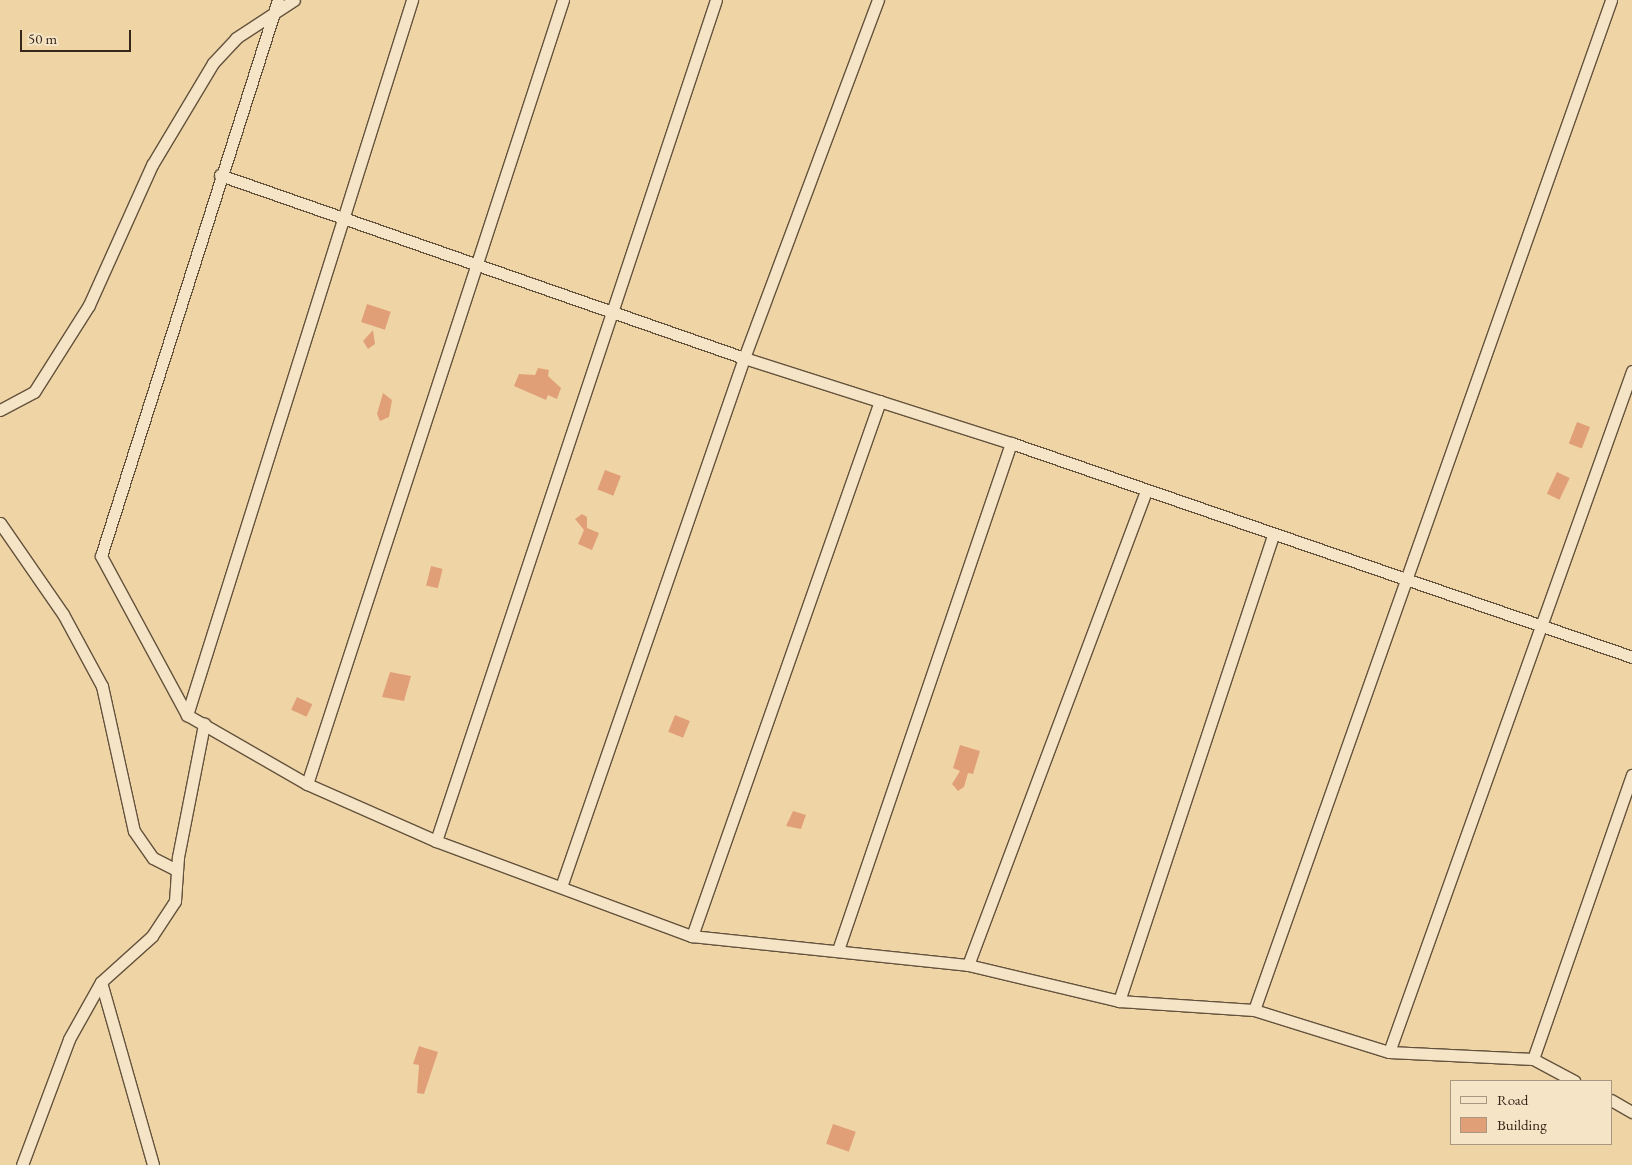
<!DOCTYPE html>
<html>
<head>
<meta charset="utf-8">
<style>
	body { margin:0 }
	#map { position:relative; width:1632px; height:1165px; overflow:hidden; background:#efd5a6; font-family:"EB Garamond",serif }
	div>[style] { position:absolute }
	.building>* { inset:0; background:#e19f77; transform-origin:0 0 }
	.roads { filter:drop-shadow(1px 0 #64523d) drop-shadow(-1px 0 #64523d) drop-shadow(0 1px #64523d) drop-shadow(0 -1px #64523d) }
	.street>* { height:11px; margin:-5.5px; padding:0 5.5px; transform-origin:5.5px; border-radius:5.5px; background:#f5e4c5 }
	span { translate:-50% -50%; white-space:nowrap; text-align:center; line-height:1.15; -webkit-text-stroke:4.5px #f5e4c5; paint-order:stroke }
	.legend { position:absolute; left:1450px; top:1080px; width:162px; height:65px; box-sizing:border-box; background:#f5e4c5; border:1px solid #a89881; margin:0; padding:6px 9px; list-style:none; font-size:15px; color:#35271a }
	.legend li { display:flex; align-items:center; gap:10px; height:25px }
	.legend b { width:25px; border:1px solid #a89881 }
	.scale { position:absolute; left:20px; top:30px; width:111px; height:22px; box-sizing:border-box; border:2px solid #35271a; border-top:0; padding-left:6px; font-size:15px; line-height:18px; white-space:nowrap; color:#35271a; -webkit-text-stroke:4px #f5e4c5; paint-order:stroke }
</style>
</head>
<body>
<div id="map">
	<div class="building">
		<i style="left:367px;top:304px;width:25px;height:19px;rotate:18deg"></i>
		<i style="clip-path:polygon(373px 330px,375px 344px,368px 349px,363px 341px)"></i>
		<i style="clip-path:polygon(538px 368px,549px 370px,548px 376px,561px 388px,557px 399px,548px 395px,546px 400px,514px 386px,519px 374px,535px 375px)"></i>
		<i style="clip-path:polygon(383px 393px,392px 400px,389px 417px,380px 421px,377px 414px)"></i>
		<i style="left:1577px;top:422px;width:14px;height:23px;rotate:21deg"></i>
		<i style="left:605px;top:470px;width:17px;height:21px;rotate:21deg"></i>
		<i style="left:1557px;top:472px;width:14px;height:24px;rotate:25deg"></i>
		<i style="clip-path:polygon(582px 514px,587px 517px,587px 528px,599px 533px,592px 550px,578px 544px,584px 530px,575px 519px)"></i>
		<i style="left:431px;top:566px;width:12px;height:20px;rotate:14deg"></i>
		<i style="clip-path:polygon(390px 672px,411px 676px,404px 701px,382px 697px)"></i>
		<i style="left:297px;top:697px;width:17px;height:14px;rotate:25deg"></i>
		<i style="left:675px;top:715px;width:16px;height:18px;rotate:22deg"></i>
		<i style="clip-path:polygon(960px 745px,980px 751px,973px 774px,968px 773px,964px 787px,958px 791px,952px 784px,960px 771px,953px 768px)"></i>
		<i style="clip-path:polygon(793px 811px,806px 815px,801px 829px,786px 826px)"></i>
		<i style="clip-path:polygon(419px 1046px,438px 1052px,424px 1094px,417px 1093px,419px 1065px,413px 1064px)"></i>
		<i style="left:833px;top:1124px;width:24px;height:21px;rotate:19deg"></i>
	</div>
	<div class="roads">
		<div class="street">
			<i style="left:278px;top:0;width:583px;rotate:107.66deg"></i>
			<i style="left:101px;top:556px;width:181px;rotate:61.6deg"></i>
			<i style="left:187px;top:715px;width:138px;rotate:29.9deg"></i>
			<i style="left:307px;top:784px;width:141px;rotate:23.8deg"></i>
			<i style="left:436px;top:841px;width:273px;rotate:20.4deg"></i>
			<i style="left:692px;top:936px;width:278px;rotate:6deg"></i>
			<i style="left:968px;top:965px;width:155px;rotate:13.4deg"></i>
			<i style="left:1119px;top:1001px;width:135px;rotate:3.8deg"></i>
			<i style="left:1254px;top:1010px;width:141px;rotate:17.3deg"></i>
			<i style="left:1389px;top:1052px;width:144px;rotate:2.8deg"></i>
			<i style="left:1533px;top:1059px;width:47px;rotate:28.2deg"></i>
			<i style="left:220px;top:175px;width:555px;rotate:19.25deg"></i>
			<i style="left:744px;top:358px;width:280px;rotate:17.7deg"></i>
			<i style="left:1011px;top:443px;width:657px;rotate:19.01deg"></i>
			<i style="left:0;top:410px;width:38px;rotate:-28deg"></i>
			<i style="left:34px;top:392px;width:103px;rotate:-57.7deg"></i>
			<i style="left:89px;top:305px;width:154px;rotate:-65.8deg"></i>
			<i style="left:152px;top:165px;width:119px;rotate:-59.1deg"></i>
			<i style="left:213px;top:63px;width:34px;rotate:-47deg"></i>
			<i style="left:236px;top:38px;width:69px;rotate:-33.2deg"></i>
			<i style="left:0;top:523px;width:111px;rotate:55.3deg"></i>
			<i style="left:63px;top:614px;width:82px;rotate:61.6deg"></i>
			<i style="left:102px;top:686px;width:148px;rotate:77.6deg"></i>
			<i style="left:134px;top:831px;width:33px;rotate:55deg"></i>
			<i style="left:153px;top:858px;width:27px;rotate:27deg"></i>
			<i style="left:187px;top:715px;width:750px;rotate:-72.53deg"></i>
			<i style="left:307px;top:784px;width:825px;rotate:-71.92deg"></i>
			<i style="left:436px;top:841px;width:886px;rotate:-71.59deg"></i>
			<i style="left:562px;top:884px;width:557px;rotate:-70.91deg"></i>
			<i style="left:744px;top:358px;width:382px;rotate:-69.5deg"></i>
			<i style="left:692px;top:936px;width:567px;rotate:-70.64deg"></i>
			<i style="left:838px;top:950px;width:536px;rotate:-71.16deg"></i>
			<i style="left:968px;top:965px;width:506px;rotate:-69.42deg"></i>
			<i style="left:101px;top:982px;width:190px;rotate:74.1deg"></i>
			<i style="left:1119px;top:1001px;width:491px;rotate:-71.7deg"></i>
			<i style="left:1254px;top:1010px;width:1071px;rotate:-70.53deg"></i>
			<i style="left:1389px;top:1052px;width:723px;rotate:-70.36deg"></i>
			<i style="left:1533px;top:1059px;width:301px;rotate:-70.8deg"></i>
			<i style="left:1611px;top:1100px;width:24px;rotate:30deg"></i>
			<i style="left:22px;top:1165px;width:134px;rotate:-69.5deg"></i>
			<i style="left:69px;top:1039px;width:65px;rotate:-60.7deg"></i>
			<i style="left:101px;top:982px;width:69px;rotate:-42deg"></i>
			<i style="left:152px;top:936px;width:42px;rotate:-56.7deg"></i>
			<i style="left:175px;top:901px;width:44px;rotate:-86.1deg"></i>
			<i style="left:178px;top:857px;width:136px;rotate:-78.9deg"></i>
		</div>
	</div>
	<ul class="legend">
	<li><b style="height:6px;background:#f5e4c5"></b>Road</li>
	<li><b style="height:14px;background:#e19f77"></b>Building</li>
	</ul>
	<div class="scale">50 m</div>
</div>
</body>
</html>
